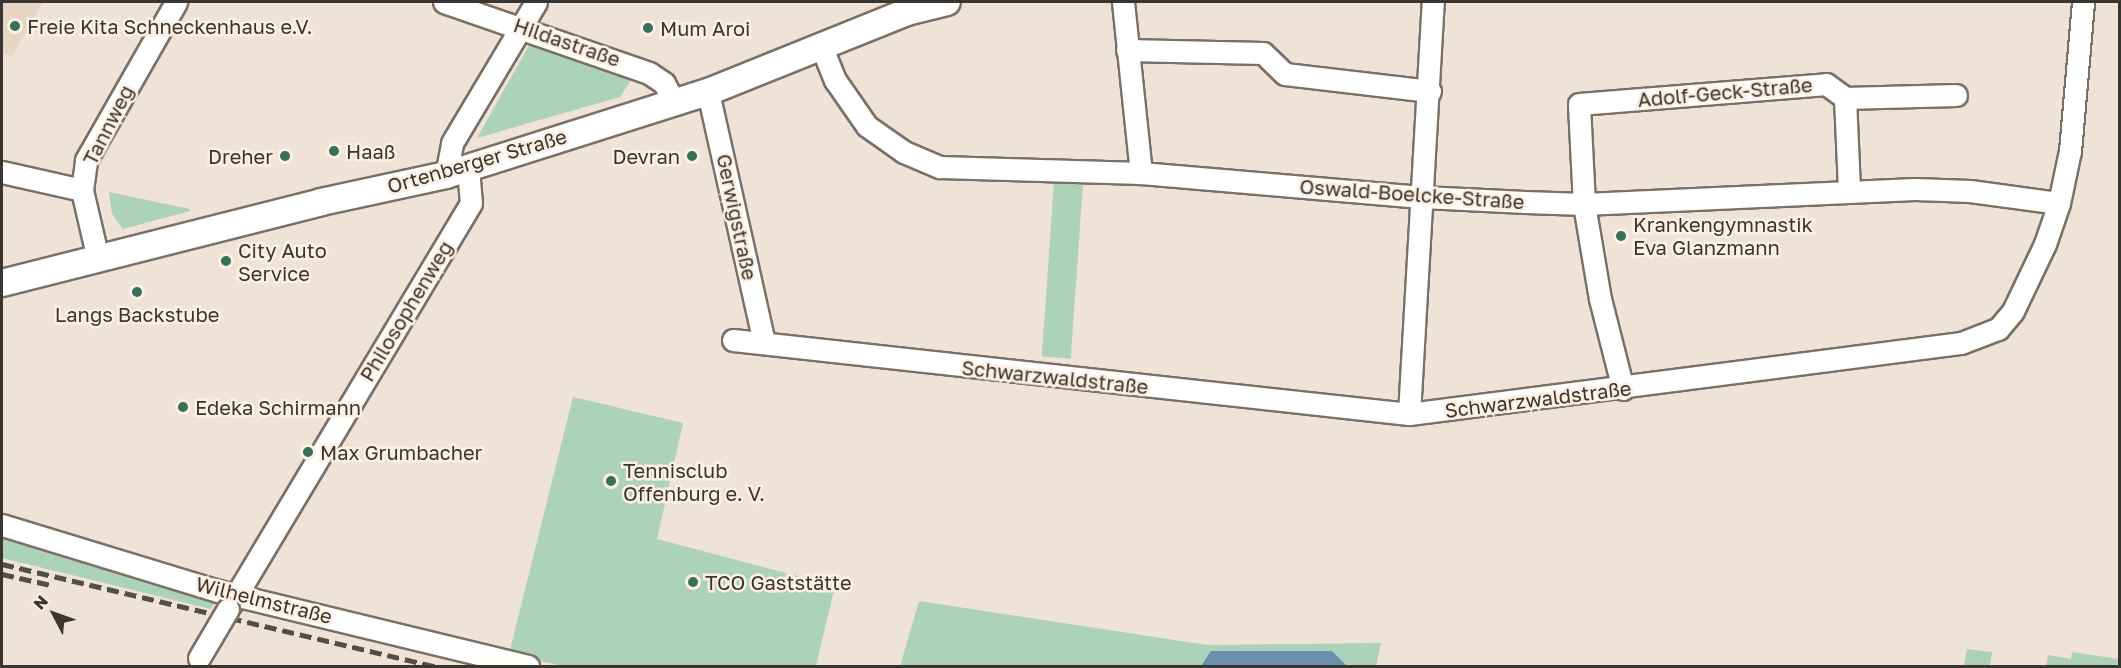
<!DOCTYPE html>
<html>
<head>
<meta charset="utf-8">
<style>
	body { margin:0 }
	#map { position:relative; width:2121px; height:668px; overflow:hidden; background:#efe2d6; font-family:"Golos Text",sans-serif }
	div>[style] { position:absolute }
	.built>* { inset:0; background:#e6d5c3 }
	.green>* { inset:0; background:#acd3ba; transform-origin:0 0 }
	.water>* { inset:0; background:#6d8fae }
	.roads { filter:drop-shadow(2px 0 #7b7065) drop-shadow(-2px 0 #7b7065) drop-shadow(0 2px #7b7065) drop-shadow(0 -2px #7b7065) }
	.minor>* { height:21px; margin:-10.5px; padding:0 10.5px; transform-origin:10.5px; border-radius:10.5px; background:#fff }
	.major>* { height:26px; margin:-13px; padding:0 13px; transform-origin:13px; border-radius:13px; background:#fff }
	.rail>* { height:4.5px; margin-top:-2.25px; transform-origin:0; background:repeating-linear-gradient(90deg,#534e48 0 12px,transparent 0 18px) }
	.bridges { filter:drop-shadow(2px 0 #7b7065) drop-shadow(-2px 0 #7b7065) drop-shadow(0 2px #7b7065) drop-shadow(0 -2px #7b7065) }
	.minor-bridge>* { height:21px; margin:-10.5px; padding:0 10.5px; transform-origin:10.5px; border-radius:10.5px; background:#fff }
	.dots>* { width:16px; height:16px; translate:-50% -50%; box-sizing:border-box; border:3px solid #fcefe3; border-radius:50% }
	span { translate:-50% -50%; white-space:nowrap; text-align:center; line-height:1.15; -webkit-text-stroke:5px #fcefe3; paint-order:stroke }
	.poi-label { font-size:20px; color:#393530 }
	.left { translate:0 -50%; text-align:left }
	.right { translate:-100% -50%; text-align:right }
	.street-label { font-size:20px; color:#393530 }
	.frame { position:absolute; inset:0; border:3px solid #393530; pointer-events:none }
	.north { position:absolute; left:24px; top:584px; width:60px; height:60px; -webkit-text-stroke:4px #fcefe3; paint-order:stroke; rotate:311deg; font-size:16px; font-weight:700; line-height:24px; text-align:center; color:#393530 }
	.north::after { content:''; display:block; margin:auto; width:21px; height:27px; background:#393530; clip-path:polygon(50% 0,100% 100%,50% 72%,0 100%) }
</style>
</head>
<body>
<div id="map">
	<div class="built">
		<i style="clip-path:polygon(2px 2px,43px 2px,12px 56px,2px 53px)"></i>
	</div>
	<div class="green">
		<i style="clip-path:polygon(532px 40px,631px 80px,620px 97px,477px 138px)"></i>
		<i style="left:1054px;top:182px;width:29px;height:175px;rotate:4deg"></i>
		<i style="clip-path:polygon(109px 192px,190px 209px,190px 211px,123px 229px,112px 214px)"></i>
		<i style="clip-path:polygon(573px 397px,683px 423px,657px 539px,835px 586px,816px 666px,563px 666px,509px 654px)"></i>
		<i style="clip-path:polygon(2px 534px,213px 598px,214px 603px,211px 609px,2px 558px)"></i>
		<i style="clip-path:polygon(919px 601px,1207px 645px,1381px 643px,1376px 666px,900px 666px)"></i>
		<i style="clip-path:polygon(1967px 649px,1992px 652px,1990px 666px,1964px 666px)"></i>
		<i style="clip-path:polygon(2072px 652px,2119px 659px,2119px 666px,2046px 666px,2048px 655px,2071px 659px)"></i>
	</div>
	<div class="water">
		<i style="clip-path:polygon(1211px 651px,1332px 651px,1347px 666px,1201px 666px)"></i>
	</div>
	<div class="roads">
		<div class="minor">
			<i style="left:444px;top:2px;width:217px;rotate:19.1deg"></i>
			<i style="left:649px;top:73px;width:18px;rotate:34deg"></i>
			<i style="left:664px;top:83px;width:22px;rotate:63deg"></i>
			<i style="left:1123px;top:2px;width:172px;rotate:84deg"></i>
			<i style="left:822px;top:48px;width:35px;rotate:68deg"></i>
			<i style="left:835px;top:80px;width:56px;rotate:55.2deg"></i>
			<i style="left:867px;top:126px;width:45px;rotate:35.1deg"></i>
			<i style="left:904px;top:152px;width:39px;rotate:23deg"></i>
			<i style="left:940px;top:167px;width:201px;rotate:1.7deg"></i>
			<i style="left:1141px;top:173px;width:281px;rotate:4.9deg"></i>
			<i style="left:1421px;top:197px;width:104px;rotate:2.8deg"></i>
			<i style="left:1525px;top:202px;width:59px;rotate:1.9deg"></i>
			<i style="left:1584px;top:204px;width:331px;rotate:-2.6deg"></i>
			<i style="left:1915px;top:189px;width:55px;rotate:2.1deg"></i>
			<i style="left:1970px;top:191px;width:90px;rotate:7.7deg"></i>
			<i style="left:1127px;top:50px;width:136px;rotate:1.3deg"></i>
			<i style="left:1263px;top:53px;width:30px;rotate:44deg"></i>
			<i style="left:1285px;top:74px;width:146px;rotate:6.7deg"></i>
			<i style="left:708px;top:92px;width:257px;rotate:77.4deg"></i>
			<i style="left:1845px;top:98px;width:111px;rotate:-1.5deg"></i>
			<i style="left:2px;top:172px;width:82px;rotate:12.7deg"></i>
			<i style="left:446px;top:175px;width:33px;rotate:-79deg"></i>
			<i style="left:452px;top:143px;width:164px;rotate:-59.2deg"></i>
			<i style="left:98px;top:259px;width:71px;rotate:-103.1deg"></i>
			<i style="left:82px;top:190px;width:30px;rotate:-82deg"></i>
			<i style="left:86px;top:160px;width:182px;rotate:-60.3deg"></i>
			<i style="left:733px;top:340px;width:680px;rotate:6.25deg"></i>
			<i style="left:1409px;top:414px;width:557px;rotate:-7.33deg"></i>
			<i style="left:1961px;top:343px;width:40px;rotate:-21deg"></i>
			<i style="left:1998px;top:329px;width:23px;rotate:-50deg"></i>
			<i style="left:2013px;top:311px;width:74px;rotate:-64.5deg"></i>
			<i style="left:2045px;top:244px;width:43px;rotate:-71.1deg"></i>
			<i style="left:2059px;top:203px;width:53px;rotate:-78.1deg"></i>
			<i style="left:2070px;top:151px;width:150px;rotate:-85deg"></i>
			<i style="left:1623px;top:389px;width:93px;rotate:-104.3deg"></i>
			<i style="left:1600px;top:299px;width:96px;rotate:-99.6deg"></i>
			<i style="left:1584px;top:204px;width:100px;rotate:-92.9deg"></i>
			<i style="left:1579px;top:104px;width:248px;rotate:-4.6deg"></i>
			<i style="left:1826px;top:84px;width:24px;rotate:36deg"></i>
			<i style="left:1845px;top:98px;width:93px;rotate:87.5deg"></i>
			<i style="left:1409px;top:414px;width:413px;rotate:-86.7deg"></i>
			<i style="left:2px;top:525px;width:226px;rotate:17deg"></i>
			<i style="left:218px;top:591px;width:319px;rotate:13.6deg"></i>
			<i style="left:231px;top:604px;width:467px;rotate:-59.1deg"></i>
			<i style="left:471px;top:203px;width:35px;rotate:-95deg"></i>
		</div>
		<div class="major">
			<i style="left:2px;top:283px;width:329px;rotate:-14.2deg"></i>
			<i style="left:321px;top:202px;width:128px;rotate:-12.2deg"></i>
			<i style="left:446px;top:175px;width:275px;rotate:-17.6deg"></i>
			<i style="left:708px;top:92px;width:214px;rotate:-21.9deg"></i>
			<i style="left:907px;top:12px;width:41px;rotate:-14deg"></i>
		</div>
	</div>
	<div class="rail">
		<i style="left:2px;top:564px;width:445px;rotate:13.3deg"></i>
		<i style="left:2px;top:574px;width:50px;rotate:12.7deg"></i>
	</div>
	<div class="bridges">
		<div class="minor-bridge">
			<i style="left:199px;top:658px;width:57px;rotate:-59.4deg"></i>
		</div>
	</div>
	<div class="dots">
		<i style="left:15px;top:26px;background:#377059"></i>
		<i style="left:648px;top:28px;background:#377059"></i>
		<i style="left:334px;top:151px;background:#377059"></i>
		<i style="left:285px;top:156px;background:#377059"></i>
		<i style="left:692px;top:156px;background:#377059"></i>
		<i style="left:1621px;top:236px;background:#377059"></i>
		<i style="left:226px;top:261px;background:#377059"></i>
		<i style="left:137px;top:292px;background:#377059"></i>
		<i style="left:183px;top:407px;background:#377059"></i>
		<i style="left:308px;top:452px;background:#377059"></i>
		<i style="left:611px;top:481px;background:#377059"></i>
		<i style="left:693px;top:582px;background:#377059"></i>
	</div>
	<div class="poi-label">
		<span class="left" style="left:27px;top:26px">Freie Kita Schneckenhaus e.V.</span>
		<span class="left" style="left:660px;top:28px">Mum Aroi</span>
		<span class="left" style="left:346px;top:151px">Haaß</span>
		<span class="right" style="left:273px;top:156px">Dreher</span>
		<span class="right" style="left:680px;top:156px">Devran</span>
		<span class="left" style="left:1633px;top:236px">Krankengymnastik<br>Eva Glanzmann</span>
		<span class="left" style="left:238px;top:262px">City Auto<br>Service</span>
		<span style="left:137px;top:314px">Langs Backstube</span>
		<span class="left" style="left:195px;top:407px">Edeka Schirmann</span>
		<span class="left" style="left:320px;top:452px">Max Grumbacher</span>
		<span class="left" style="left:623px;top:482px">Tennisclub<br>Offenburg e. V.</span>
		<span class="left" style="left:705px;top:582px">TCO Gaststätte</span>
	</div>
	<div class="street-label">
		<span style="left:567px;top:42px;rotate:19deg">Hildastraße</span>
		<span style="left:1725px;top:92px;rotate:-5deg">Adolf-Geck-Straße</span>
		<span style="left:108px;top:125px;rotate:-63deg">Tannweg</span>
		<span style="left:477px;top:161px;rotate:-16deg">Ortenberger Straße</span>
		<span style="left:1412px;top:194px;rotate:4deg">Oswald-Boelcke-Straße</span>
		<span style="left:737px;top:217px;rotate:78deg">Gerwigstraße</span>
		<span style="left:406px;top:311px;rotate:-59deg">Philosophenweg</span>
		<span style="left:1055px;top:377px;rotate:6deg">Schwarzwaldstraße</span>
		<span style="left:1538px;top:399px;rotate:-7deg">Schwarzwaldstraße</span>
		<span style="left:264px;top:600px;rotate:14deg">Wilhelmstraße</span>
	</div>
	<div class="frame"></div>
	<div class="north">N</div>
</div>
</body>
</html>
